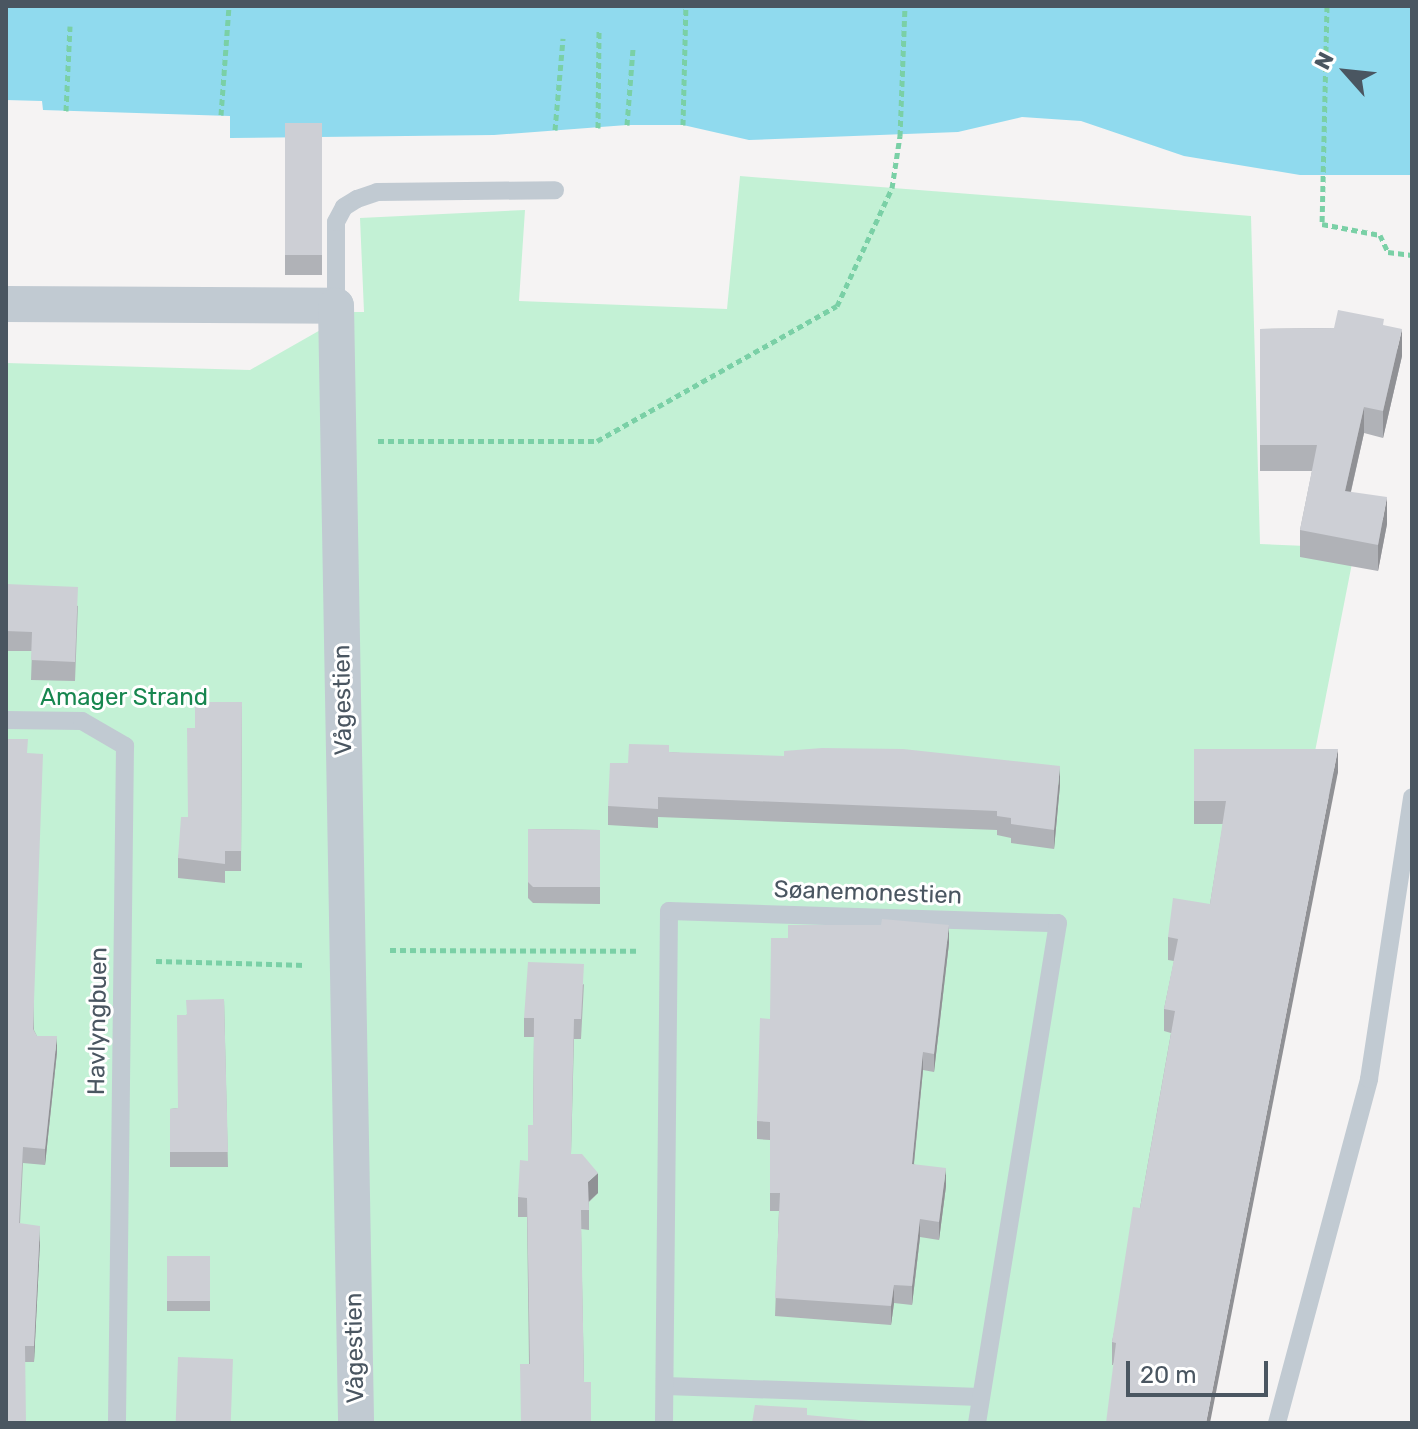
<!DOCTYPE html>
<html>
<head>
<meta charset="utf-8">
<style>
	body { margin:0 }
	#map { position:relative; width:1418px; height:1429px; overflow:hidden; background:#f5f3f3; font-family:Rubik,sans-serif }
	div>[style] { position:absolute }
	.green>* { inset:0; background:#c3f1d5 }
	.water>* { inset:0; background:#90daee }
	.path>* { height:5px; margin-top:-2.5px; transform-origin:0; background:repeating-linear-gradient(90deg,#7ad0a6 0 6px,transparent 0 10px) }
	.service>* { height:18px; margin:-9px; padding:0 9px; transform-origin:9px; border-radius:9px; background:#c1cad2 }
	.minor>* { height:36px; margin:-18px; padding:0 18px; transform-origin:18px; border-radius:18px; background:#c1cad2 }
	.wall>* { inset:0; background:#b0b2b7; transform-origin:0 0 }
	.shaded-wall>* { inset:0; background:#909195 }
	.building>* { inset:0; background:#cdcfd5; transform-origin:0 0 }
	span { translate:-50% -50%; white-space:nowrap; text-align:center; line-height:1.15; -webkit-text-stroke:6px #fff; paint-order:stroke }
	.park-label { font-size:24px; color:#17864f }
	.street-label { font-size:24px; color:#4a5661 }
	.frame { position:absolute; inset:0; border:8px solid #4a5661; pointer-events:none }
	.north { position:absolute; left:1306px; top:32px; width:80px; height:80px; -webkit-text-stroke:6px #fff; paint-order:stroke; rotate:297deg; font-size:22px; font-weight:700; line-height:32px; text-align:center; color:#4a5661 }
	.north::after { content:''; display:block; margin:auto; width:28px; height:36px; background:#4a5661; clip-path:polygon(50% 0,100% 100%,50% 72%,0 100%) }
	.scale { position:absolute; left:1126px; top:1361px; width:142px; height:36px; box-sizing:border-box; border:4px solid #4a5661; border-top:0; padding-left:10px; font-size:24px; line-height:28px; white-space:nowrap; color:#4a5661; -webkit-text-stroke:6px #fff; paint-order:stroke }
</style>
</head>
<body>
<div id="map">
	<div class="green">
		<i style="clip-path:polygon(740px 176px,1251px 216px,1260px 544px,1355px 548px,1183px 1423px,6px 1423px,6px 363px,250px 370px,352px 312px,364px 312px,360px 218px,525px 210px,519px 301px,727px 309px)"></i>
	</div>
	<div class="water">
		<i style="clip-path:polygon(6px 6px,1412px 6px,1412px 175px,1300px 175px,1184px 156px,1081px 121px,1022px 117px,958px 132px,749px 140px,683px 125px,627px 125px,494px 135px,230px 138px,230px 116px,43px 110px,42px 101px,6px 100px)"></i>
	</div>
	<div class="path">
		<i style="left:1327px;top:6px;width:218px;rotate:91.3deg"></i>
		<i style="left:1322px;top:224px;width:59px;rotate:10.7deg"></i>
		<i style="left:1380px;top:235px;width:19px;rotate:65deg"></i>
		<i style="left:1388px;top:252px;width:24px;rotate:7deg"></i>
		<i style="left:66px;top:111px;width:85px;rotate:-87.3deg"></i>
		<i style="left:221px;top:115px;width:109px;rotate:-85.8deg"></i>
		<i style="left:627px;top:125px;width:77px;rotate:-85.5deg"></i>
		<i style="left:683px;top:125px;width:119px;rotate:-88.6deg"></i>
		<i style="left:598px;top:128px;width:97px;rotate:-89.4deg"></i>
		<i style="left:555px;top:130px;width:92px;rotate:-85deg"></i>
		<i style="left:378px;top:441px;width:219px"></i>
		<i style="left:597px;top:441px;width:275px;rotate:-29.4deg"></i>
		<i style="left:837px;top:306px;width:130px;rotate:-65deg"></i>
		<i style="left:892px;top:188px;width:53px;rotate:-81.3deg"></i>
		<i style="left:900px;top:136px;width:130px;rotate:-87.8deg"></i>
		<i style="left:390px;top:950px;width:246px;rotate:0.2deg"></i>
		<i style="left:156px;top:961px;width:150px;rotate:1.5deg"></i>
	</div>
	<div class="service">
		<i style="left:336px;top:306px;width:84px;rotate:-90deg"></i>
		<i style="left:336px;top:222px;width:17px;rotate:-62deg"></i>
		<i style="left:344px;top:207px;width:15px;rotate:-32deg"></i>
		<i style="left:357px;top:199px;width:21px;rotate:-19deg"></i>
		<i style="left:377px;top:192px;width:178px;rotate:-0.6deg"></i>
		<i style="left:6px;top:720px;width:76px;rotate:0.8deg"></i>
		<i style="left:82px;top:721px;width:50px;rotate:30.2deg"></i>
		<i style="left:125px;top:746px;width:677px;rotate:90.68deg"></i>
		<i style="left:666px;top:1386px;width:314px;rotate:2deg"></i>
		<i style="left:664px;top:1423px;width:512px;rotate:-89.44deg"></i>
		<i style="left:669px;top:911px;width:389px;rotate:1.8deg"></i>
		<i style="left:1058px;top:923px;width:507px;rotate:99.2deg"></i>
		<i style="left:1277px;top:1423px;width:356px;rotate:-75deg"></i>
		<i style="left:1369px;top:1079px;width:285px;rotate:-81.3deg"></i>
	</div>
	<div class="minor">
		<i style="left:6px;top:304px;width:330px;rotate:0.3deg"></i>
		<i style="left:336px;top:306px;width:1117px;rotate:88.97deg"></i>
	</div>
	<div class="wall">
		<i style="left:322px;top:123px;width:152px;height:37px;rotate:90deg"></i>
		<i style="clip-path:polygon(1384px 326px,1402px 356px,1383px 438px,1364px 433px,1351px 492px,1387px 524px,1378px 571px,1300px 557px,1300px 530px,1312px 471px,1260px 471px,1260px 329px,1334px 328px)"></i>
		<i style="clip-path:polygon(6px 584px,78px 606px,75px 681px,31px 680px,32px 651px,6px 651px)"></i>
		<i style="clip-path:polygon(242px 702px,241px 871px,225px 871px,225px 883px,178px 878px,178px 858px,188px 817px,195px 728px)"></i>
		<i style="clip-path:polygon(1194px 749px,1338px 772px,1113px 1365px,1112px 1365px,1112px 1342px,1140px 1208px,1171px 1033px,1164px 1031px,1164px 1009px,1174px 961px,1168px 960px,1168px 937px,1210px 904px,1223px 824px,1194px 824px)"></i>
		<i style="clip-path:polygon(669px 752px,1060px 785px,1054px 849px,1011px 843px,1011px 838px,997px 835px,997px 830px,658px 817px,658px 828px,608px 825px,608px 806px,628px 763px)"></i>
		<i style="clip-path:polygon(28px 753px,34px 1030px,37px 1036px,57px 1052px,45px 1165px,23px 1163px,20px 1224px,40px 1242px,34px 1362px,25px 1362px,6px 1423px)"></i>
		<i style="clip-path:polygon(528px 829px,600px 830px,600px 904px,533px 903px,528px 898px)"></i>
		<i style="clip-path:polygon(949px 943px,934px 1072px,923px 1070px,914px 1164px,946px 1186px,939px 1240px,920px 1237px,912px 1305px,894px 1303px,891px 1325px,775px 1316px,779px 1211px,770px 1211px,770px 1140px,757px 1139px,757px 1121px,770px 1019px)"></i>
		<i style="clip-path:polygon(584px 984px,581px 1039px,574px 1039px,571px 1154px,598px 1193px,589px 1202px,589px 1230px,581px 1229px,584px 1382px,591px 1382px,591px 1423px,521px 1423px,529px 1364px,527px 1217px,518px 1217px,518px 1197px,528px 1161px,533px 1125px,534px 1037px,524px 1037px,524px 1018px)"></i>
		<i style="clip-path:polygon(224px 999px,228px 1167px,170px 1167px,170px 1109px,178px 1108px,186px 1015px)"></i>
		<i style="left:167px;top:1256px;width:43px;height:55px"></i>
	</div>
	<div class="shaded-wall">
		<i style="clip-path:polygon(1402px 329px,1402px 356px,1383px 438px,1383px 411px)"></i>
		<i style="clip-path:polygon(1364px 407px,1364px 433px,1345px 517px,1345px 491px)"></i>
		<i style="clip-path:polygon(1387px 497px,1387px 524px,1378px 571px,1378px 545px)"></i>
		<i style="clip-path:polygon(1338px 749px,1338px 772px,1210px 1423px,1206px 1423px)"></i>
		<i style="clip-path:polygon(1060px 766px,1060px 785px,1054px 849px,1054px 830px)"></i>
		<i style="clip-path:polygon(949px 925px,949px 943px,934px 1072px,934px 1054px)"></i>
		<i style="clip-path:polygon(57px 1036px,57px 1052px,45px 1165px,45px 1149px)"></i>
		<i style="clip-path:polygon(923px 1052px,923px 1070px,912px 1182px,912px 1164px)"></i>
		<i style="clip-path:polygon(946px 1168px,946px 1186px,939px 1240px,939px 1222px)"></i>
		<i style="clip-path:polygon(598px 1173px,598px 1193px,588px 1202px,588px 1182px)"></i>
		<i style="clip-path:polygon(920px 1219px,920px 1237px,912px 1305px,912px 1286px)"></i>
		<i style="clip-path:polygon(40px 1226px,40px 1242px,34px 1362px,34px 1346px)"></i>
		<i style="clip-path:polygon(894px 1285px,894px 1303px,891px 1325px,891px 1306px)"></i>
	</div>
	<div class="building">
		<i style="left:322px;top:123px;width:132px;height:37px;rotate:90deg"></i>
		<i style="clip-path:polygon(1338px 310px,1384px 319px,1383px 325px,1402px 329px,1383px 411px,1364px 407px,1345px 491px,1387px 497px,1378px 545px,1300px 530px,1317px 445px,1260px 445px,1260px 329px,1334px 328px)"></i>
		<i style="clip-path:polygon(6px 584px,78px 587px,75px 662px,31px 660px,32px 632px,6px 631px)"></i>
		<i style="clip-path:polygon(195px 702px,242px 702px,241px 851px,225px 851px,225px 864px,178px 858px,181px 817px,188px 817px,187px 728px,195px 728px)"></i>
		<i style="clip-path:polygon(6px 739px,28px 739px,27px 753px,43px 754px,33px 1029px,37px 1036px,57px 1036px,45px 1149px,23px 1147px,19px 1223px,40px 1226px,34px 1346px,25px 1346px,26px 1423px,6px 1423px)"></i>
		<i style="clip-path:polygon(629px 744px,669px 745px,669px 752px,784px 756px,784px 751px,822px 748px,903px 749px,1060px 766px,1054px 830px,1011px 824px,1011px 818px,997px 816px,997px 811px,658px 797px,658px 809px,608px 806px,610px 763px,628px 763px)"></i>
		<i style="clip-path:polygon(1194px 749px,1338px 749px,1206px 1423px,1106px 1423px,1116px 1343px,1112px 1342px,1133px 1207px,1140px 1208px,1175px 1011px,1164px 1009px,1178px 939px,1168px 937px,1173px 898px,1210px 904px,1226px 801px,1194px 801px)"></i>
		<i style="clip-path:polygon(528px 829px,600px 830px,600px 887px,533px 887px,528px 882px)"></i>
		<i style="clip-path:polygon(882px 919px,949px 925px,934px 1054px,923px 1052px,912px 1164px,946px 1168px,939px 1222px,920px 1219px,912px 1286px,894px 1285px,891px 1306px,775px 1298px,780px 1193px,770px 1193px,770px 1122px,757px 1121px,760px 1018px,770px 1019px,771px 938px,788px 938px,788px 925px,881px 925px)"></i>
		<i style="clip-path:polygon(528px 962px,584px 964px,581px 1019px,574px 1019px,571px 1154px,582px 1154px,598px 1173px,588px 1182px,589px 1210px,581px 1210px,584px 1382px,591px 1382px,591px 1422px,521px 1423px,520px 1364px,530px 1364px,527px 1198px,518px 1197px,520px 1160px,528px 1161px,528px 1125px,533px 1125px,534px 1018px,524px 1018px)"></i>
		<i style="clip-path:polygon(224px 999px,228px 1152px,170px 1152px,170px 1109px,178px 1108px,177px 1015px,187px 1015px,186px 1000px)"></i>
		<i style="left:167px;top:1256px;width:43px;height:45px"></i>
		<i style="left:178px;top:1357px;width:55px;height:66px;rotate:2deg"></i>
		<i style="clip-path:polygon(755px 1405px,807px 1408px,807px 1415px,890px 1423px,752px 1423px)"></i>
	</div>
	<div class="park-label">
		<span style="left:124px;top:698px">Amager Strand</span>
	</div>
	<div class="street-label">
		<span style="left:343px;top:700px;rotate:-91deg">Vågestien</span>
		<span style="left:868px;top:893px;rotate:2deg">Søanemonestien</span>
		<span style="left:98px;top:1021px;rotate:-89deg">Havlyngbuen</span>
		<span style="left:355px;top:1348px;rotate:-91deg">Vågestien</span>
	</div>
	<div class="frame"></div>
	<div class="north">N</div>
	<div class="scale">20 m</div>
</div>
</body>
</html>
